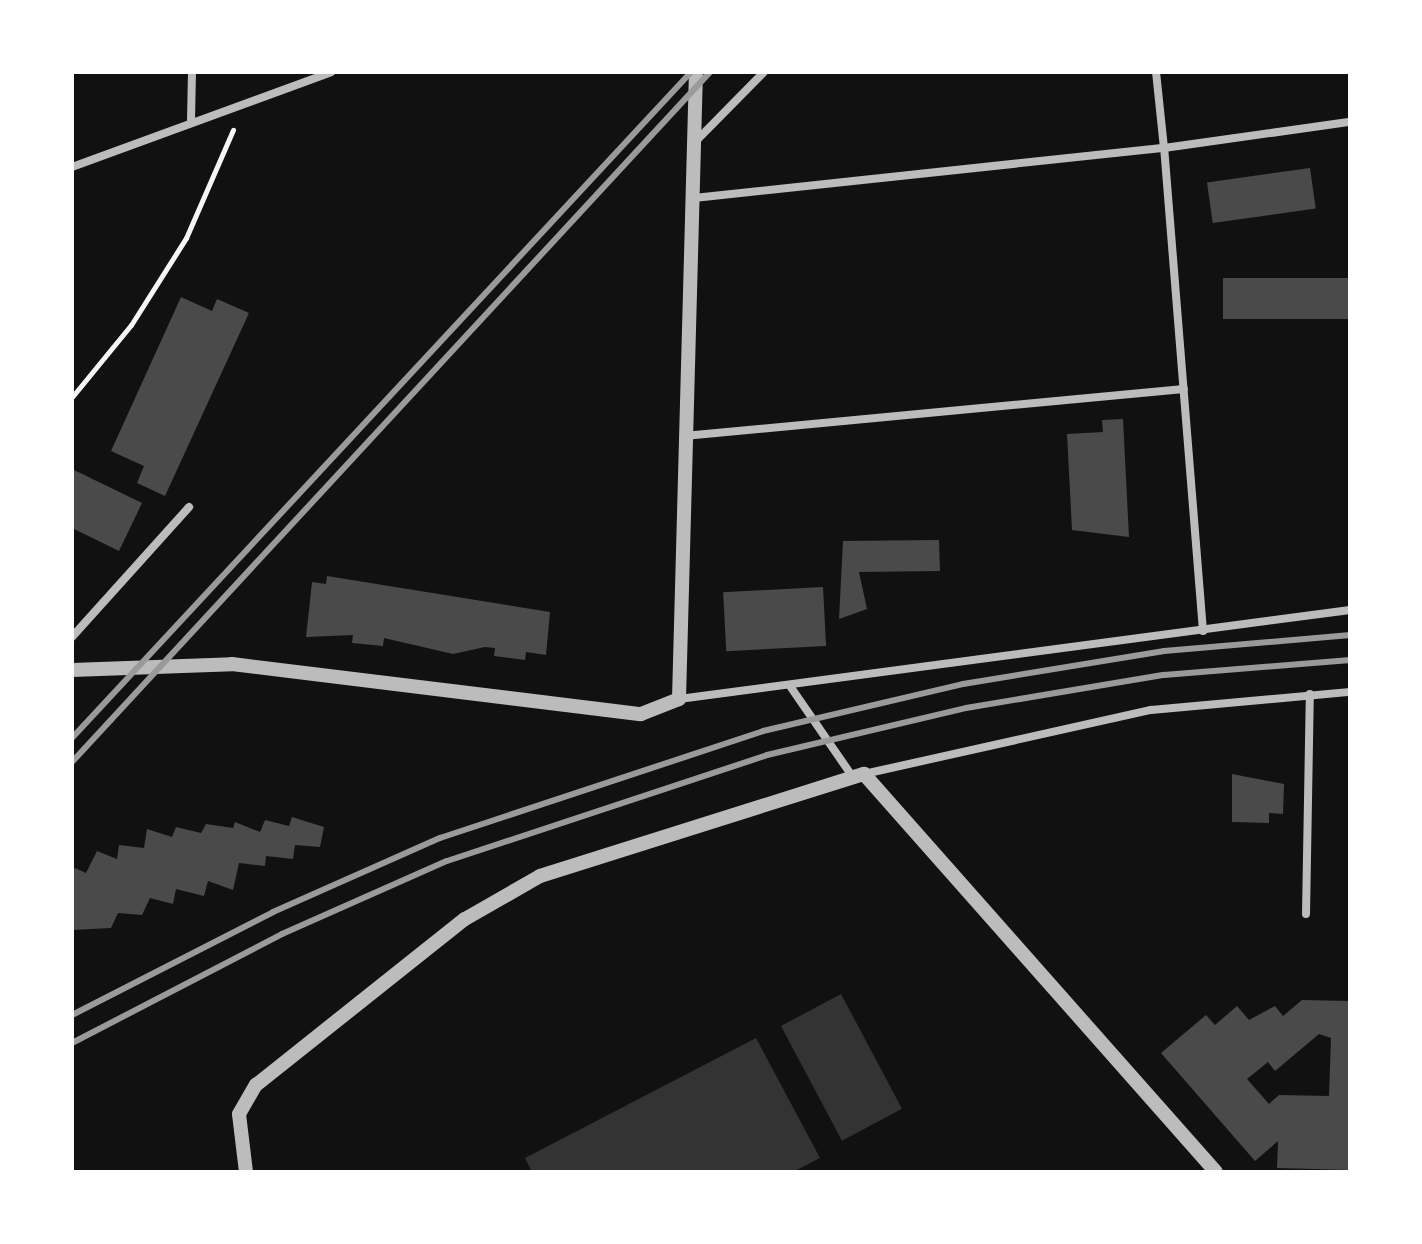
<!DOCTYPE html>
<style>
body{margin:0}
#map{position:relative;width:1422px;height:1244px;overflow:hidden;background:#111;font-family:"Roboto Serif",serif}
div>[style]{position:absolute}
.water>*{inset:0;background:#333;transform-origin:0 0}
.building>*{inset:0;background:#4a4a4a;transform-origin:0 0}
.path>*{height:5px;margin:-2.5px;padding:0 2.5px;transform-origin:2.5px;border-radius:2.5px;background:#f5f5f5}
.minor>*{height:8px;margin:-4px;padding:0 4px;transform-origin:4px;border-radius:4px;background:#bcbcbc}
.tertiary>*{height:14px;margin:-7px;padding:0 7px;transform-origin:7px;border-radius:7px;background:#bcbcbc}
.rail>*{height:6px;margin:-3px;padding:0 3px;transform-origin:3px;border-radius:3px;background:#9a9a9a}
span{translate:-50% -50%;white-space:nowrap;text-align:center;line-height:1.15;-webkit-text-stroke:8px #fff;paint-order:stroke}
.frame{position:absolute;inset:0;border:74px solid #fff;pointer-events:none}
</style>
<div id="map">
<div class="water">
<div style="left:841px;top:994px;width:130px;height:68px;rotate:62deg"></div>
<div style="clip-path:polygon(756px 1038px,820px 1158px,793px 1172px,532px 1172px,525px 1158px)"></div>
</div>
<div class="building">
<div style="left:1310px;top:168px;width:41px;height:104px;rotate:82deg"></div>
<div style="left:1350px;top:278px;width:41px;height:127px;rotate:90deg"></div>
<div style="clip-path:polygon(181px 297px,212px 311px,217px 299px,249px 313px,165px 496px,137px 483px,144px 466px,111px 451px)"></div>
<div style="clip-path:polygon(1123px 419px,1129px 537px,1072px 530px,1067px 434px,1103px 432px,1102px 420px)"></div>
<div style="clip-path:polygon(72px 469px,142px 503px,119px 551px,72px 528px)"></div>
<div style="clip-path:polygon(939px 540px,940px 571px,859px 572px,867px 609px,839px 619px,843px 541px)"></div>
<div style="clip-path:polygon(327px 576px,550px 612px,546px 655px,526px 652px,525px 660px,494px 656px,495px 648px,485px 647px,453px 654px,384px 638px,383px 646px,352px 643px,353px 635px,306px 637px,312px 582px,326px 584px)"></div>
<div style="left:823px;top:587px;width:59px;height:100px;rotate:87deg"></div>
<div style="clip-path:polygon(1232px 774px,1284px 784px,1283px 814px,1269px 813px,1269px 823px,1232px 822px)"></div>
<div style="clip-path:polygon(292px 817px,324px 827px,320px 847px,295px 845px,293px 859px,266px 856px,265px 866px,239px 863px,233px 890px,208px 881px,204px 896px,176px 889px,173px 904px,150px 898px,142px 915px,118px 913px,111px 928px,72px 930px,72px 874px,75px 868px,86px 873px,97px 851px,117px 859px,119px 845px,144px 848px,147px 829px,172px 837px,176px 827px,201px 833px,206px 824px,233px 828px,235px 822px,260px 832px,265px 820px,289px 826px)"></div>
<div style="clip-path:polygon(evenodd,1302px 1000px,1350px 1001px,1350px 1170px,1277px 1168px,1278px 1141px,1255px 1161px,1161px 1053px,1206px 1015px,1215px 1025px,1237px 1006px,1249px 1020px,1275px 1006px,1283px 1016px,1302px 1000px,1319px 1034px,1331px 1038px,1329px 1096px,1279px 1095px,1269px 1104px,1247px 1079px,1268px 1062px,1275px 1071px,1319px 1034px)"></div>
</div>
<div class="path">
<div style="left:72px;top:397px;width:93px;rotate:-50.7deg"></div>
<div style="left:131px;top:325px;width:103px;rotate:-57.7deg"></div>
<div style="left:186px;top:238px;width:118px;rotate:-66.5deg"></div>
</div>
<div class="minor">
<div style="left:191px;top:120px;width:48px;rotate:-88.8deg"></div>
<div style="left:697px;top:140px;width:95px;rotate:-45.4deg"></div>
<div style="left:72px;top:167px;width:276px;rotate:-20.1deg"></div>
<div style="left:694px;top:198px;width:473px;rotate:-6.1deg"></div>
<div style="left:1164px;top:148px;width:76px;rotate:-96deg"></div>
<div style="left:684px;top:436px;width:502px;rotate:-5.37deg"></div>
<div style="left:1203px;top:631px;width:485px;rotate:-94.6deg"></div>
<div style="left:1164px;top:148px;width:188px;rotate:-8deg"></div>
<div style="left:72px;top:637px;width:175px;rotate:-48deg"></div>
<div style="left:790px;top:686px;width:109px;rotate:55.4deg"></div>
<div style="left:679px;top:699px;width:677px;rotate:-7.56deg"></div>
<div style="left:864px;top:774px;width:294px;rotate:-12.6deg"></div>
<div style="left:1151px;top:710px;width:200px;rotate:-5.2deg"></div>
<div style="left:1306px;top:914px;width:220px;rotate:-89deg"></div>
</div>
<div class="tertiary">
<div style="left:72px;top:670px;width:160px;rotate:-2.1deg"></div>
<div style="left:232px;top:664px;width:412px;rotate:7deg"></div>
<div style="left:641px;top:714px;width:41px;rotate:-21.5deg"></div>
<div style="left:679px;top:699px;width:627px;rotate:-88.45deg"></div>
<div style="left:246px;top:1172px;width:58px;rotate:-96.9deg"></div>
<div style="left:239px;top:1114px;width:34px;rotate:-60deg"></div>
<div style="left:256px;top:1085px;width:267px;rotate:-38.5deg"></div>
<div style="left:465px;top:919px;width:86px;rotate:-29.8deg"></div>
<div style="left:540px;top:876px;width:340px;rotate:-17.5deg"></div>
<div style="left:864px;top:774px;width:531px;rotate:48.51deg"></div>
</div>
<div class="rail">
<div style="left:72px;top:738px;width:909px;rotate:-47.09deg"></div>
<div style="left:72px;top:762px;width:940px;rotate:-47.24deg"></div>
<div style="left:72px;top:1015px;width:226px;rotate:-27.1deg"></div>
<div style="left:273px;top:912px;width:183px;rotate:-23.9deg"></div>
<div style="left:440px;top:838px;width:340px;rotate:-18.3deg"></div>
<div style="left:763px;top:731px;width:205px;rotate:-13.2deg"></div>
<div style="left:963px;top:684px;width:204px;rotate:-9.3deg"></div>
<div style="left:1164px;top:651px;width:187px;rotate:-4.9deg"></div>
<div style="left:72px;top:1043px;width:237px;rotate:-27.4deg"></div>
<div style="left:282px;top:934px;width:180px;rotate:-23.9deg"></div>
<div style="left:447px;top:861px;width:337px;rotate:-18.3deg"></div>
<div style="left:767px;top:755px;width:204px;rotate:-13.3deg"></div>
<div style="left:966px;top:708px;width:201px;rotate:-9.5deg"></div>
<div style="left:1164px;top:675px;width:187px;rotate:-4.6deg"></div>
</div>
<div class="frame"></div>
</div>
